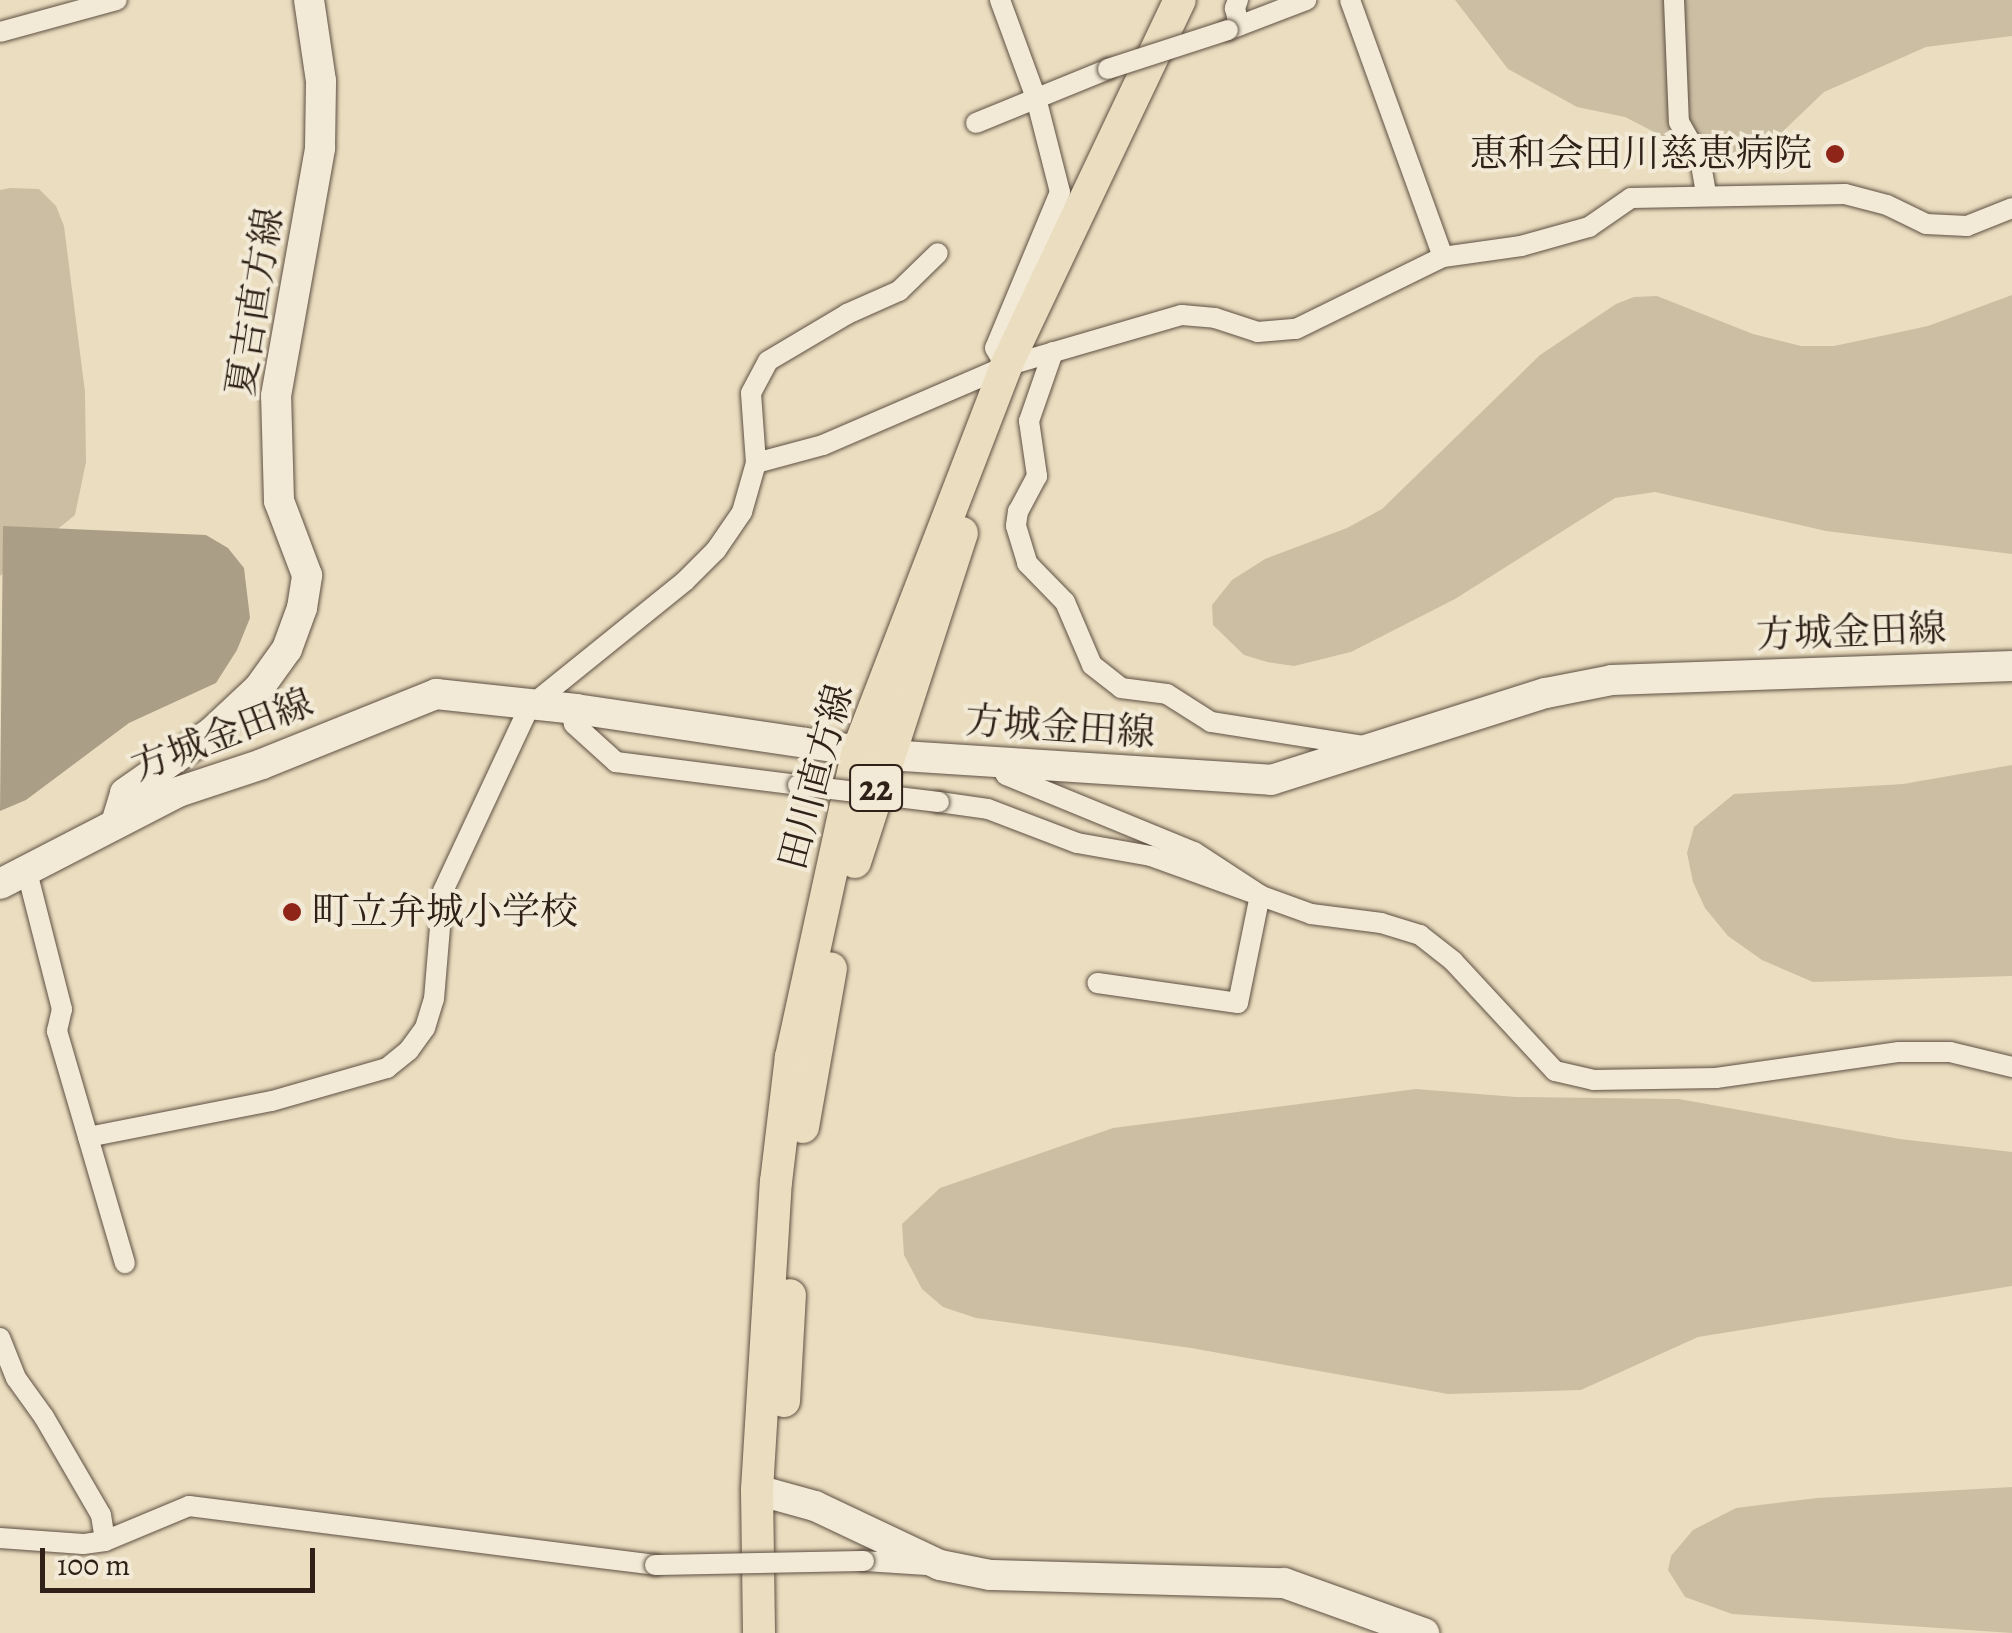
<!DOCTYPE html>
<meta charset="utf-8">
<style>
body{margin:0}
#map{position:relative;width:2012px;height:1633px;overflow:hidden;background:#ebdec0;font-family:Alegreya,"Noto Serif JP",serif}
div>[style]{position:absolute}
.green>*{inset:0;background:#cbbea3}
.water>*{inset:0;background:#ab9e87}
.roads{filter:drop-shadow(0 0 2px #5e5042) drop-shadow(0 0 2px #5e5042)}
.street>*{height:20px;margin:-10px;padding:0 10px;transform-origin:10px;border-radius:10px;background:#f2ead6}
.secondary>*{height:30px;margin:-15px;padding:0 15px;transform-origin:15px;border-radius:15px;background:#f2ead6}
.primary>*{height:32px;margin:-16px;padding:0 16px;transform-origin:16px;border-radius:16px;background:#ebdec0}
.bridges{filter:drop-shadow(0 0 2px #5e5042) drop-shadow(0 0 2px #5e5042)}
.street-bridge>*{height:20px;margin:-10px;padding:0 10px;transform-origin:10px;border-radius:10px;background:#f2ead6}
.dots>*{width:28px;height:28px;translate:-50% -50%;box-sizing:border-box;border:5px solid #f2ead6;border-radius:50%}
span{translate:-50% -50%;white-space:nowrap;text-align:center;line-height:1.15;-webkit-text-stroke:8px #f2ead6;paint-order:stroke}
.shield-label span{padding:2px 8px;background:#f2ead6;border:2px solid;border-radius:8px;-webkit-text-stroke-width:0}
.shield-label{font-size:35px;color:#2f2118;font-weight:700}
.poi-label{font-size:38px;color:#2f2118}
.right{translate:-100% -50%;text-align:right}
.left{translate:0 -50%;text-align:left}
.street-label{font-size:38px;color:#2f2118}
.scale{position:absolute;left:40px;top:1548px;width:275px;height:45px;box-sizing:border-box;border:5px solid #2f2118;border-top:0;padding-left:12px;font-size:30px;line-height:35px;white-space:nowrap;color:#2f2118;-webkit-text-stroke:8px #f2ead6;paint-order:stroke}
</style>
<div id="map">
<div class="green">
<div style="clip-path:polygon(1455px 0,2012px 0,2012px 36px,1926px 47px,1824px 92px,1776px 138px,1743px 161px,1707px 159px,1625px 117px,1577px 107px,1508px 69px)"></div>
<div style="clip-path:polygon(10px 188px,39px 189px,56px 206px,64px 226px,85px 392px,86px 462px,75px 515px,0 576px,0 190px)"></div>
<div style="clip-path:polygon(2012px 295px,2012px 554px,1826px 531px,1655px 492px,1615px 498px,1455px 599px,1351px 652px,1294px 666px,1267px 662px,1244px 655px,1213px 625px,1212px 605px,1232px 580px,1265px 559px,1347px 528px,1382px 509px,1540px 355px,1616px 304px,1634px 297px,1657px 296px,1753px 334px,1801px 346px,1834px 346px,1928px 326px)"></div>
<div style="clip-path:polygon(2012px 765px,2012px 976px,1813px 982px,1762px 960px,1728px 936px,1705px 908px,1693px 882px,1687px 853px,1694px 827px,1734px 794px,1903px 784px)"></div>
<div style="clip-path:polygon(1416px 1089px,1516px 1097px,1679px 1099px,1900px 1139px,2012px 1152px,2012px 1286px,1698px 1337px,1581px 1390px,1448px 1394px,1191px 1348px,976px 1318px,943px 1307px,922px 1289px,904px 1255px,902px 1224px,940px 1188px,1113px 1128px)"></div>
<div style="clip-path:polygon(2012px 1487px,2012px 1633px,1732px 1614px,1685px 1597px,1668px 1570px,1671px 1556px,1693px 1530px,1736px 1508px,1817px 1498px)"></div>
</div>
<div class="water">
<div style="clip-path:polygon(3px 526px,206px 535px,228px 548px,244px 568px,250px 618px,237px 650px,216px 683px,129px 723px,26px 800px,0 811px)"></div>
</div>
<div class="roads">
<div class="street">
<div style="left:1000px;top:0;width:104px;rotate:69.8deg"></div>
<div style="left:1036px;top:98px;width:97px;rotate:75.7deg"></div>
<div style="left:1060px;top:192px;width:169px;rotate:112.6deg"></div>
<div style="left:995px;top:348px;width:21px;rotate:59deg"></div>
<div style="left:1238px;top:0;width:9px;rotate:111deg"></div>
<div style="left:1235px;top:8px;width:18px;rotate:77deg"></div>
<div style="left:1350px;top:0;width:273px;rotate:70.1deg"></div>
<div style="left:1674px;top:0;width:122px;rotate:87.7deg"></div>
<div style="left:1679px;top:122px;width:43px;rotate:60.4deg"></div>
<div style="left:1700px;top:159px;width:36px;rotate:80deg"></div>
<div style="left:1228px;top:30px;width:84px;rotate:-21deg"></div>
<div style="left:0;top:32px;width:121px;rotate:-15.3deg"></div>
<div style="left:976px;top:123px;width:143px;rotate:-22.2deg"></div>
<div style="left:1053px;top:352px;width:73px;rotate:109.2deg"></div>
<div style="left:1029px;top:421px;width:56px;rotate:81.7deg"></div>
<div style="left:1037px;top:476px;width:40px;rotate:118deg"></div>
<div style="left:1018px;top:511px;width:15px;rotate:98deg"></div>
<div style="left:1016px;top:526px;width:39px;rotate:73deg"></div>
<div style="left:1027px;top:563px;width:54px;rotate:45.7deg"></div>
<div style="left:1065px;top:602px;width:69px;rotate:66.8deg"></div>
<div style="left:1092px;top:665px;width:37px;rotate:38deg"></div>
<div style="left:1121px;top:688px;width:46px;rotate:7.4deg"></div>
<div style="left:1167px;top:694px;width:52px;rotate:32.5deg"></div>
<div style="left:1211px;top:722px;width:155px;rotate:8.9deg"></div>
<div style="left:756px;top:463px;width:69px;rotate:-15deg"></div>
<div style="left:823px;top:445px;width:199px;rotate:-23.3deg"></div>
<div style="left:1006px;top:366px;width:183px;rotate:-16.2deg"></div>
<div style="left:1182px;top:315px;width:33px;rotate:5deg"></div>
<div style="left:1215px;top:318px;width:45px;rotate:18deg"></div>
<div style="left:1258px;top:332px;width:38px;rotate:-5deg"></div>
<div style="left:1296px;top:329px;width:164px;rotate:-26.1deg"></div>
<div style="left:1443px;top:257px;width:79px;rotate:-8deg"></div>
<div style="left:1521px;top:246px;width:71px;rotate:-15.6deg"></div>
<div style="left:1589px;top:227px;width:51px;rotate:-34.6deg"></div>
<div style="left:1631px;top:198px;width:214px;rotate:-1.1deg"></div>
<div style="left:1845px;top:194px;width:43px;rotate:14.7deg"></div>
<div style="left:1887px;top:205px;width:43px;rotate:26deg"></div>
<div style="left:1926px;top:224px;width:41px;rotate:2.8deg"></div>
<div style="left:1967px;top:226px;width:48px;rotate:-21.8deg"></div>
<div style="left:571px;top:709px;width:15px;rotate:79deg"></div>
<div style="left:574px;top:724px;width:57px;rotate:42.1deg"></div>
<div style="left:616px;top:762px;width:183px;rotate:7.2deg"></div>
<div style="left:1000px;top:762px;width:14px;rotate:65deg"></div>
<div style="left:1006px;top:775px;width:203px;rotate:22.3deg"></div>
<div style="left:1194px;top:852px;width:79px;rotate:33.1deg"></div>
<div style="left:1260px;top:895px;width:110px;rotate:101.5deg"></div>
<div style="left:1238px;top:1003px;width:142px;rotate:-171.9deg"></div>
<div style="left:939px;top:802px;width:49px;rotate:8.1deg"></div>
<div style="left:988px;top:809px;width:95px;rotate:20.9deg"></div>
<div style="left:1077px;top:843px;width:75px;rotate:10deg"></div>
<div style="left:1151px;top:856px;width:170px;rotate:19.9deg"></div>
<div style="left:1311px;top:914px;width:71px;rotate:7.3deg"></div>
<div style="left:1381px;top:923px;width:41px;rotate:17.1deg"></div>
<div style="left:1420px;top:935px;width:42px;rotate:38.2deg"></div>
<div style="left:1453px;top:961px;width:150px;rotate:47.2deg"></div>
<div style="left:1555px;top:1071px;width:39px;rotate:13deg"></div>
<div style="left:1593px;top:1080px;width:123px;rotate:-0.9deg"></div>
<div style="left:1716px;top:1078px;width:185px;rotate:-8.1deg"></div>
<div style="left:1899px;top:1052px;width:51px"></div>
<div style="left:1950px;top:1052px;width:64px;rotate:13.6deg"></div>
<div style="left:26px;top:868px;width:146px;rotate:75.7deg"></div>
<div style="left:62px;top:1009px;width:23px;rotate:103deg"></div>
<div style="left:57px;top:1031px;width:242px;rotate:73.7deg"></div>
<div style="left:88px;top:1137px;width:187px;rotate:-11.1deg"></div>
<div style="left:272px;top:1101px;width:120px;rotate:-16deg"></div>
<div style="left:387px;top:1068px;width:28px;rotate:-39deg"></div>
<div style="left:409px;top:1050px;width:27px;rotate:-54deg"></div>
<div style="left:425px;top:1028px;width:30px;rotate:-73deg"></div>
<div style="left:434px;top:999px;width:108px;rotate:-85.2deg"></div>
<div style="left:443px;top:891px;width:203px;rotate:-64.9deg"></div>
<div style="left:529px;top:707px;width:201px;rotate:-38.9deg"></div>
<div style="left:685px;top:581px;width:44px;rotate:-45deg"></div>
<div style="left:716px;top:550px;width:46px;rotate:-55.6deg"></div>
<div style="left:742px;top:512px;width:51px;rotate:-74.1deg"></div>
<div style="left:756px;top:463px;width:70px;rotate:-94.1deg"></div>
<div style="left:751px;top:393px;width:36px;rotate:-62deg"></div>
<div style="left:768px;top:361px;width:92px;rotate:-30.7deg"></div>
<div style="left:847px;top:314px;width:57px;rotate:-23.9deg"></div>
<div style="left:899px;top:291px;width:54px;rotate:-44.3deg"></div>
<div style="left:0;top:1338px;width:43px;rotate:68.2deg"></div>
<div style="left:16px;top:1378px;width:48px;rotate:54.3deg"></div>
<div style="left:44px;top:1417px;width:113px;rotate:59.8deg"></div>
<div style="left:101px;top:1515px;width:26px;rotate:81deg"></div>
<div style="left:105px;top:1541px;width:22px;rotate:172deg"></div>
<div style="left:83px;top:1544px;width:83px;rotate:-175.9deg"></div>
<div style="left:105px;top:1541px;width:91px;rotate:-22.6deg"></div>
<div style="left:189px;top:1506px;width:470px;rotate:7.2deg"></div>
<div style="left:864px;top:1561px;width:64px;rotate:3.6deg"></div>
</div>
<div class="secondary">
<div style="left:117px;top:820px;width:28px;rotate:-73deg"></div>
<div style="left:125px;top:793px;width:105px;rotate:-34.9deg"></div>
<div style="left:211px;top:733px;width:66px;rotate:-43.2deg"></div>
<div style="left:259px;top:688px;width:48px;rotate:-54.3deg"></div>
<div style="left:287px;top:649px;width:44px;rotate:-69.9deg"></div>
<div style="left:302px;top:608px;width:33px;rotate:-81deg"></div>
<div style="left:307px;top:575px;width:79px;rotate:-110.7deg"></div>
<div style="left:279px;top:501px;width:105px;rotate:-91.6deg"></div>
<div style="left:276px;top:396px;width:252px;rotate:-79.9deg"></div>
<div style="left:320px;top:148px;width:67px;rotate:-89.1deg"></div>
<div style="left:321px;top:81px;width:82px;rotate:-98.4deg"></div>
<div style="left:0;top:884px;width:200px;rotate:-27.3deg"></div>
<div style="left:178px;top:792px;width:89px;rotate:-18.4deg"></div>
<div style="left:262px;top:764px;width:188px;rotate:-21.9deg"></div>
<div style="left:436px;top:694px;width:141px;rotate:6.1deg"></div>
<div style="left:576px;top:709px;width:314px;rotate:8.4deg"></div>
<div style="left:887px;top:755px;width:385px;rotate:3.7deg"></div>
<div style="left:1271px;top:780px;width:288px;rotate:-17.6deg"></div>
<div style="left:1546px;top:693px;width:67px;rotate:-11.1deg"></div>
<div style="left:1612px;top:680px;width:400px;rotate:-2deg"></div>
<div style="left:757px;top:1490px;width:60px;rotate:15.4deg"></div>
<div style="left:815px;top:1506px;width:138px;rotate:25.3deg"></div>
<div style="left:940px;top:1565px;width:51px;rotate:11.3deg"></div>
<div style="left:990px;top:1575px;width:294px;rotate:1.6deg"></div>
<div style="left:1284px;top:1583px;width:149px;rotate:19.7deg"></div>
</div>
<div class="primary">
<div style="left:855px;top:862px;width:346px;rotate:-72deg"></div>
<div style="left:803px;top:1127px;width:161px;rotate:-80deg"></div>
<div style="left:784px;top:1401px;width:106px;rotate:-86.8deg"></div>
<div style="left:759px;top:1633px;width:143px;rotate:-90.8deg"></div>
<div style="left:757px;top:1490px;width:309px;rotate:-86.5deg"></div>
<div style="left:776px;top:1182px;width:126px;rotate:-83.2deg"></div>
<div style="left:791px;top:1057px;width:314px;rotate:-77.7deg"></div>
<div style="left:858px;top:750px;width:412px;rotate:-68.9deg"></div>
<div style="left:1006px;top:366px;width:405px;rotate:-64.6deg"></div>
</div>
</div>
<div class="bridges">
<div class="street-bridge">
<div style="left:1108px;top:69px;width:126px;rotate:-18deg"></div>
<div style="left:798px;top:785px;width:142px;rotate:6.9deg"></div>
<div style="left:655px;top:1565px;width:209px;rotate:-1.1deg"></div>
</div>
</div>
<div class="dots">
<div style="left:1835px;top:154px;background:#8f2418"></div>
<div style="left:292px;top:912px;background:#8f2418"></div>
</div>
<div class="shield-label">
<span style="left:876px;top:788px">22</span>
</div>
<div class="poi-label">
<span class="right" style="left:1812px;top:154px">恵和会田川慈恵病院</span>
<span class="left" style="left:312px;top:912px">町立弁城小学校</span>
</div>
<div class="street-label">
<span style="left:255px;top:302px;rotate:-81deg">夏吉直方線</span>
<span style="left:1851px;top:632px;rotate:-2deg">方城金田線</span>
<span style="left:1060px;top:727px;rotate:4deg">方城金田線</span>
<span style="left:222px;top:735px;rotate:-21deg">方城金田線</span>
<span style="left:816px;top:777px;rotate:-75deg">田川直方線</span>
</div>
<div class="scale">100 m</div>
</div>
